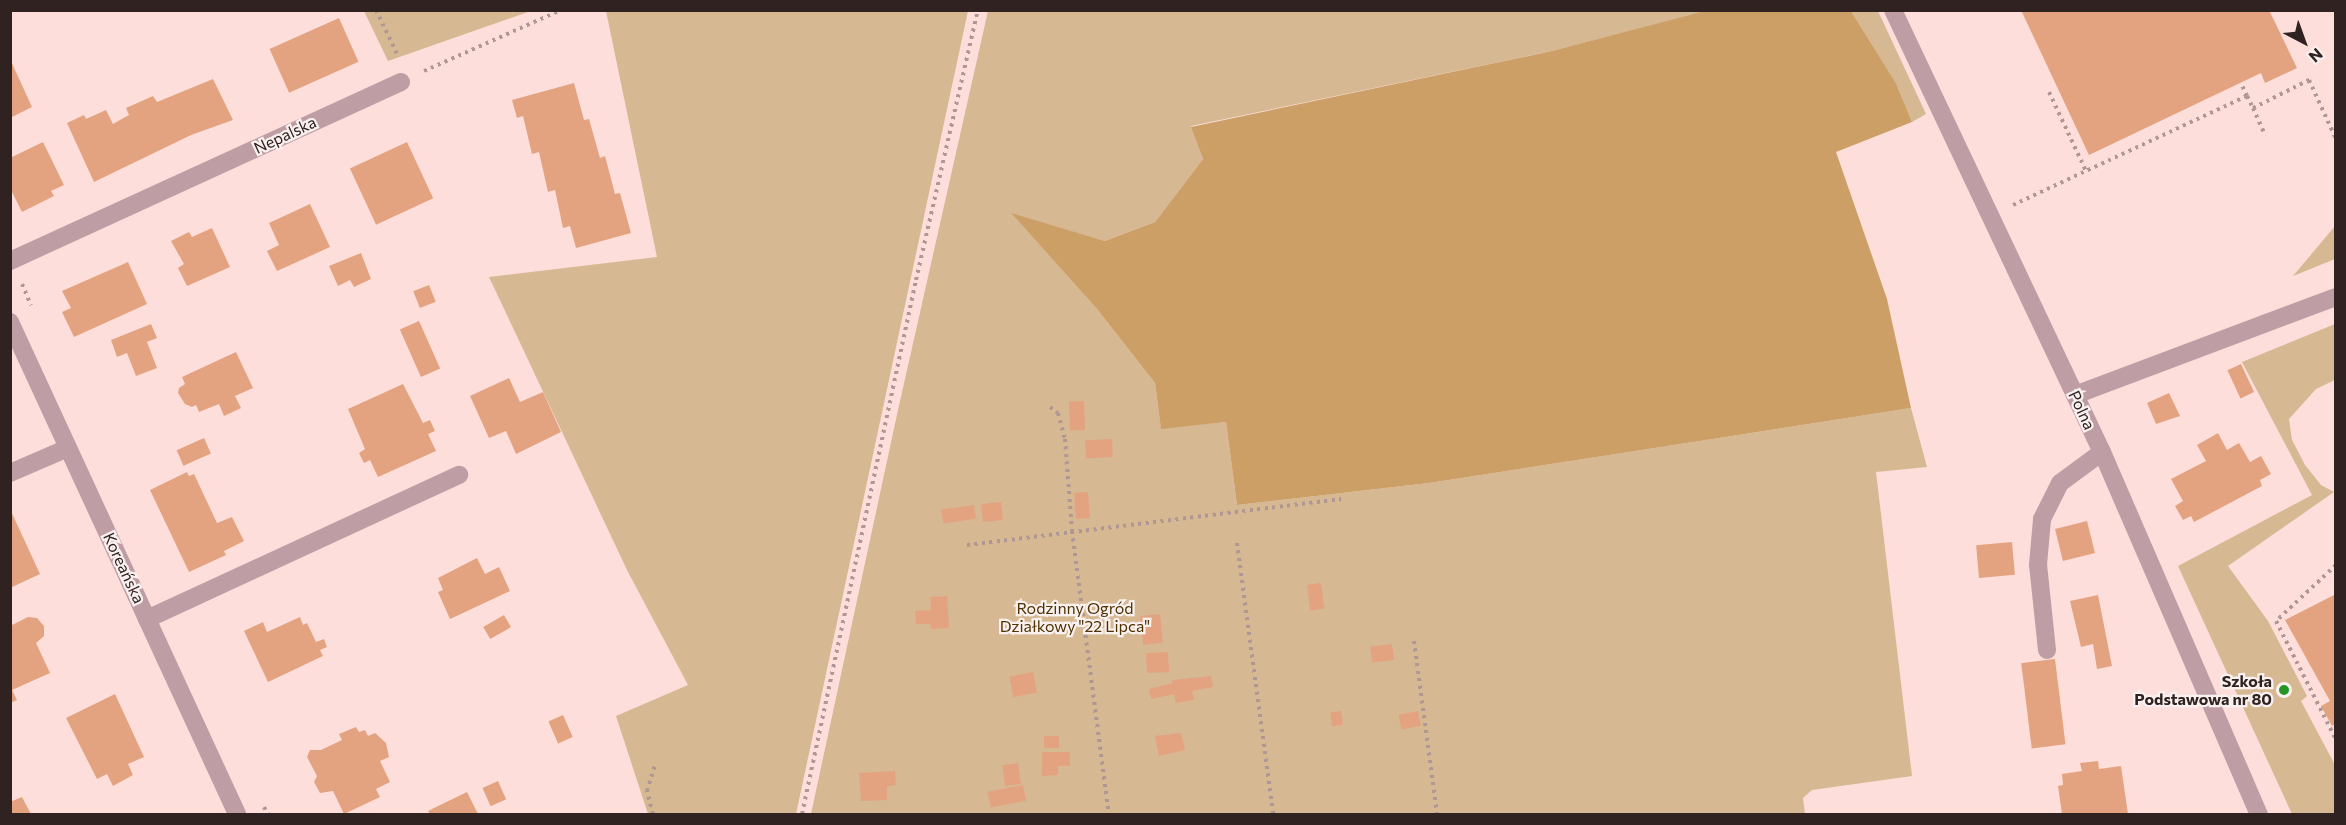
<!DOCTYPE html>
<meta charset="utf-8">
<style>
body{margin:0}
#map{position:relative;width:2346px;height:825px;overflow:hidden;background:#fddeda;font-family:Commissioner,sans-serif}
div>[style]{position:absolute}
.green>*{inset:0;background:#d6b892}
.forest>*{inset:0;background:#cc9f66}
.building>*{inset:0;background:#e4a380;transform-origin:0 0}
.path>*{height:4px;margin-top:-2px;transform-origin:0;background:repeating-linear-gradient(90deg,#af9793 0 3px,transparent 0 7.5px)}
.minor>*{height:18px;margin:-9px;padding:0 9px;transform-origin:9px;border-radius:9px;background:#bf9da5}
.dots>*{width:16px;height:16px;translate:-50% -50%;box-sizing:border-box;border:3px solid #f9f1f0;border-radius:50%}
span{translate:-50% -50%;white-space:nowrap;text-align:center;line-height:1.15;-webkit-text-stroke:4.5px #f9f1f0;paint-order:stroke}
.street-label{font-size:16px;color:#302220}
.park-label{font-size:16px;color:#4f3100}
.poi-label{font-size:16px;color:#302220;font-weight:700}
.right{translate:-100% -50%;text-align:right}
.frame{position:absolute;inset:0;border:12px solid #302220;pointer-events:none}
.north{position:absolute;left:2274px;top:12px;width:60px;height:60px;-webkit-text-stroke:4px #f9f1f0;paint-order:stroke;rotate:139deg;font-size:16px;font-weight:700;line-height:24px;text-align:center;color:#302220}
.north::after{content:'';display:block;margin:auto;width:21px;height:27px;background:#302220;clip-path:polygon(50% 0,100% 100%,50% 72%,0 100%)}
</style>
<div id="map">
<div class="green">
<div style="clip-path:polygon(364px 11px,531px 11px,388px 61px)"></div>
<div style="clip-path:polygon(606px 11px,968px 11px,796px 814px,648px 814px,616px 716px,688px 685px,627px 570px,489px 277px,657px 257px)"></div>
<div style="clip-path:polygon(988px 11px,1709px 11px,1552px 51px,1191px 126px,1203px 159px,1155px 222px,1105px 241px,1012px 214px,1097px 309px,1155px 383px,1161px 428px,1226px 422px,1237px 505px,1429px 483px,1911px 408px,1927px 467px,1876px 472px,1912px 776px,1812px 790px,1803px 798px,1805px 814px,811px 814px,898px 410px)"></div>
<div style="clip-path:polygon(1851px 11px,1878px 11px,1926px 114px,1912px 122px,1896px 83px)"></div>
<div style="clip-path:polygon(2335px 226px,2335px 259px,2293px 276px)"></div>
<div style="clip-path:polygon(2335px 324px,2335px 380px,2316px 389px,2289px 419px,2292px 440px,2305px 465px,2321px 485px,2334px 492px,2228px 566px,2268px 621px,2307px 696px,2301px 701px,2335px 765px,2335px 814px,2292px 814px,2178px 566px,2312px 495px,2242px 362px)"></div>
</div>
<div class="forest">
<div style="clip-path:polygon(1709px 10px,1851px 11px,1896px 83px,1912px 122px,1836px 152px,1887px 299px,1911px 408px,1429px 483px,1237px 505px,1226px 422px,1161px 429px,1155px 383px,1097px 309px,1011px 213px,1105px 241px,1155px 222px,1203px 159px,1191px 127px,1552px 51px)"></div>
</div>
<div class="building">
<div style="clip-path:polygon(2021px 10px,2269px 10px,2297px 68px,2265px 83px,2261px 73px,2089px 155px)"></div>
<div style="left:339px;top:18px;width:48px;height:76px;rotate:66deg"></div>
<div style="clip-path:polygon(10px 59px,32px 107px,10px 118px)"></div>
<div style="clip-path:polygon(213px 79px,233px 120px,191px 135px,94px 182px,67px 123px,84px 115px,86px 119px,106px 110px,113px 124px,129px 115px,126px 108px,153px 96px,157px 102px)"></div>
<div style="clip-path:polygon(574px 83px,584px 120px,589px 119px,600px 158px,605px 156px,615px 194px,620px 193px,631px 233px,576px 248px,570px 226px,563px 228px,555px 190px,548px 192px,539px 152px,532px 154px,523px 116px,517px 118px,512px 100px)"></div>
<div style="clip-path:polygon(43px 142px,64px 185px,51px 191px,54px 196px,22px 212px,10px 188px,10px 158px)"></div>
<div style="left:407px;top:142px;width:62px;height:63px;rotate:65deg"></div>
<div style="clip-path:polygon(310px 204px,330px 247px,277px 271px,267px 251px,279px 245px,269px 223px)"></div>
<div style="clip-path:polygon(212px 228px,230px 267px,187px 286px,178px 268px,184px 264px,171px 241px,189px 232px,192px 237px)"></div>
<div style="clip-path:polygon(361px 253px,371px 279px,354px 287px,350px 280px,338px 286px,329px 266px)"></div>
<div style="clip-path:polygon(128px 262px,147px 304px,74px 337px,62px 312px,71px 308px,62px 291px)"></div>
<div style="left:429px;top:285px;width:18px;height:17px;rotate:68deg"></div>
<div style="left:419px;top:321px;width:52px;height:21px;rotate:66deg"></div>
<div style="clip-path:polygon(151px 324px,157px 338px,147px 342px,157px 368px,136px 376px,127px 353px,117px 357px,111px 340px)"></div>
<div style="clip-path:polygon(236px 352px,253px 388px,235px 396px,241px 408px,224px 416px,219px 404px,199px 412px,196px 405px,192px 407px,185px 404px,178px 393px,179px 388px,185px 384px,182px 377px)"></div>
<div style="left:2241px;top:364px;width:31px;height:15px;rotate:65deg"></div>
<div style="clip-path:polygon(509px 378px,520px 402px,543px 392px,561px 432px,516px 454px,506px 431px,489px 438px,470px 396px)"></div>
<div style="clip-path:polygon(403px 384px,423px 423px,430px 420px,435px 431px,428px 434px,436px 451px,378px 477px,370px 460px,364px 463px,359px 453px,365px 449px,348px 409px)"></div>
<div style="clip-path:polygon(2169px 393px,2180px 416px,2156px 424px,2147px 403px)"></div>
<div style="left:1084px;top:401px;width:29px;height:15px;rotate:88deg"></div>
<div style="clip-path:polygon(2218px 433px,2227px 450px,2239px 443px,2250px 462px,2261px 456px,2271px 474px,2260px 480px,2262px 486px,2194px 522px,2191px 516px,2183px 520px,2175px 506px,2183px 501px,2171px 479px,2206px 461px,2197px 445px)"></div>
<div style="left:204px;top:438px;width:17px;height:30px;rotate:66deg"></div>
<div style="left:1112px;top:439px;width:18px;height:27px;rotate:87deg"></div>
<div style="clip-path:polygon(187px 472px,189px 476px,194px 474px,217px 523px,232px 517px,244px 541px,224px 551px,226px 555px,189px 572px,150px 490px)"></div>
<div style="left:1088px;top:492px;width:26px;height:14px;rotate:86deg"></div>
<div style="left:1001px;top:502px;width:18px;height:20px;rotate:84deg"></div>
<div style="left:974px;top:505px;width:14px;height:33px;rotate:82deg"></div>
<div style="clip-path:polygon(10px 509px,40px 574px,10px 588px)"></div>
<div style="left:2087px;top:521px;width:33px;height:33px;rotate:76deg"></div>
<div style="left:2012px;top:542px;width:33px;height:36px;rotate:85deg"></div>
<div style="clip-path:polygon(477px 558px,485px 574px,499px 567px,510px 591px,450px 619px,438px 592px,443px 590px,438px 578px)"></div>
<div style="left:1321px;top:583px;width:26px;height:14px;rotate:83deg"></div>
<div style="clip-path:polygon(2336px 594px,2336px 723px,2332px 726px,2321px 706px,2330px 701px,2285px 620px)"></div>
<div style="clip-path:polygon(2098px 595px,2112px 666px,2097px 669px,2093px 644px,2081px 647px,2070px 601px)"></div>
<div style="clip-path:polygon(947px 596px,949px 628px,931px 629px,930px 624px,916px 624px,915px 611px,931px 610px,930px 597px)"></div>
<div style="left:1160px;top:614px;width:29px;height:20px;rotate:84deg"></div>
<div style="left:504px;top:615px;width:14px;height:24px;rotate:60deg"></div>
<div style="clip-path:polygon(28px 617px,37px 618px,44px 626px,44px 636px,36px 643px,50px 673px,12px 690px,17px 700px,10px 703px,10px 626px)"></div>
<div style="clip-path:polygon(300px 617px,303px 625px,307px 623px,316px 642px,324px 639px,327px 647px,320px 650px,323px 656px,268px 682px,244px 631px,263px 622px,267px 632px)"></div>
<div style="left:1392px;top:644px;width:16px;height:22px;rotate:83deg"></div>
<div style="left:1168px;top:652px;width:20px;height:22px;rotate:87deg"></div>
<div style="left:2055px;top:659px;width:86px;height:34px;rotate:83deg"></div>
<div style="left:1033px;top:672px;width:21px;height:24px;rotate:79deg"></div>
<div style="clip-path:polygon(1211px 676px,1213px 687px,1192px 691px,1194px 700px,1176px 703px,1174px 694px,1151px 699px,1149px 689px,1173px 683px,1172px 680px)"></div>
<div style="clip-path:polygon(115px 694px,144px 757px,128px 764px,133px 775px,113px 786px,107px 774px,97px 779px,66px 718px)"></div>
<div style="left:1341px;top:711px;width:14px;height:11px;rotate:82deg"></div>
<div style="left:1418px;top:711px;width:15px;height:20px;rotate:79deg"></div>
<div style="left:563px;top:715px;width:24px;height:16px;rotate:66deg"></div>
<div style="clip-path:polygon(356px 727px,359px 732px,365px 730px,368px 736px,375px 733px,386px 743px,389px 757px,380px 761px,390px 782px,376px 789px,380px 797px,344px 814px,333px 791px,320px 793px,314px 782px,317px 776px,307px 757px,310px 750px,321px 750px,342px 740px,339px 734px)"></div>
<div style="clip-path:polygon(1181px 733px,1185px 750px,1159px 756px,1155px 736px)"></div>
<div style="left:1059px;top:736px;width:12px;height:15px;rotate:90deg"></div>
<div style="clip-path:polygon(1042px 752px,1070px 752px,1070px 766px,1058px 766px,1058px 775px,1042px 776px)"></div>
<div style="clip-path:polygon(2098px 761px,2099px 769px,2121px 766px,2128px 814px,2062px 814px,2058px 786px,2063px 785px,2062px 774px,2082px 771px,2080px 763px)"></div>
<div style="left:1018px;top:763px;width:21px;height:16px;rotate:82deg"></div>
<div style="clip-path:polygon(895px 771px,896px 785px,887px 786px,887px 800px,861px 801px,859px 773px)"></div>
<div style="left:498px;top:781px;width:20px;height:17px;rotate:66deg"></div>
<div style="left:1023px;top:785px;width:16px;height:36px;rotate:79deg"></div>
<div style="clip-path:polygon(467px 792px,478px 814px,430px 814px,428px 811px)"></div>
<div style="clip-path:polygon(22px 797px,31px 814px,10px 814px,10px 802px)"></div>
</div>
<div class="path">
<div style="left:376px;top:10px;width:51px;rotate:64.4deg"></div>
<div style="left:424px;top:71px;width:150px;rotate:-24deg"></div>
<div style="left:2049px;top:92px;width:87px;rotate:64.9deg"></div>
<div style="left:2247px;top:96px;width:13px;rotate:63deg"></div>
<div style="left:2253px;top:108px;width:63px;rotate:-26.6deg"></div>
<div style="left:2309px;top:80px;width:65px;rotate:65.4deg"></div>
<div style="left:2253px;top:108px;width:30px;rotate:66deg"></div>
<div style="left:2013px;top:205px;width:258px;rotate:-25deg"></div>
<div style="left:2247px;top:96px;width:14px;rotate:-115deg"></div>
<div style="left:22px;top:284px;width:23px;rotate:67deg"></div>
<div style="left:1050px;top:407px;width:10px;rotate:37deg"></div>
<div style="left:1058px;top:413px;width:27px;rotate:75deg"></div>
<div style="left:1065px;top:439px;width:92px;rotate:85.6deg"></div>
<div style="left:1072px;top:531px;width:285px;rotate:82.6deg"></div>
<div style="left:1237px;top:543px;width:273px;rotate:82.4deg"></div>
<div style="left:967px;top:545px;width:377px;rotate:-7deg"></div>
<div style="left:2336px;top:565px;width:82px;rotate:137deg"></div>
<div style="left:2276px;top:621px;width:133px;rotate:63.2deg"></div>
<div style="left:1414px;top:641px;width:175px;rotate:82.4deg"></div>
<div style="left:264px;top:807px;width:8px;rotate:60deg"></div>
<div style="left:653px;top:814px;width:24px;rotate:-105deg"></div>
<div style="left:647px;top:791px;width:27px;rotate:-73deg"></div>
<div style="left:802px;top:814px;width:546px;rotate:-77.95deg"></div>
<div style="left:916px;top:280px;width:277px;rotate:-77.1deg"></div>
</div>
<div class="minor">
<div style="left:1893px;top:10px;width:489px;rotate:64.7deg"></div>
<div style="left:2102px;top:452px;width:395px;rotate:66.6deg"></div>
<div style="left:10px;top:261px;width:430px;rotate:-24.6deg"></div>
<div style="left:10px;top:322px;width:542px;rotate:65.23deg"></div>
<div style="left:2075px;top:395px;width:279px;rotate:-20.6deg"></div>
<div style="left:10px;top:473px;width:63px;rotate:-23.3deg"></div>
<div style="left:147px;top:619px;width:344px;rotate:-24.8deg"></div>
<div style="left:2047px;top:650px;width:85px;rotate:-96deg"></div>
<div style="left:2038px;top:565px;width:46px;rotate:-85deg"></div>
<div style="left:2042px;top:519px;width:40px;rotate:-63.4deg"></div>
<div style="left:2060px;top:483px;width:52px;rotate:-36.4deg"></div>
</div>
<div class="dots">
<div style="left:2284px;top:690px;background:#239625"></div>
</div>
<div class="street-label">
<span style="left:285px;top:135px;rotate:-25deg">Nepalska</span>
<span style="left:2082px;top:410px;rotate:65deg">Polna</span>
<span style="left:124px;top:568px;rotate:65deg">Koreańska</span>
</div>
<div class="park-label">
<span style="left:1075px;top:617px">Rodzinny Ogród<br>Działkowy "22 Lipca"</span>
</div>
<div class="poi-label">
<span class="right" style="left:2272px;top:690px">Szkoła<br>Podstawowa nr 80</span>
</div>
<div class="frame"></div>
<div class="north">N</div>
</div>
